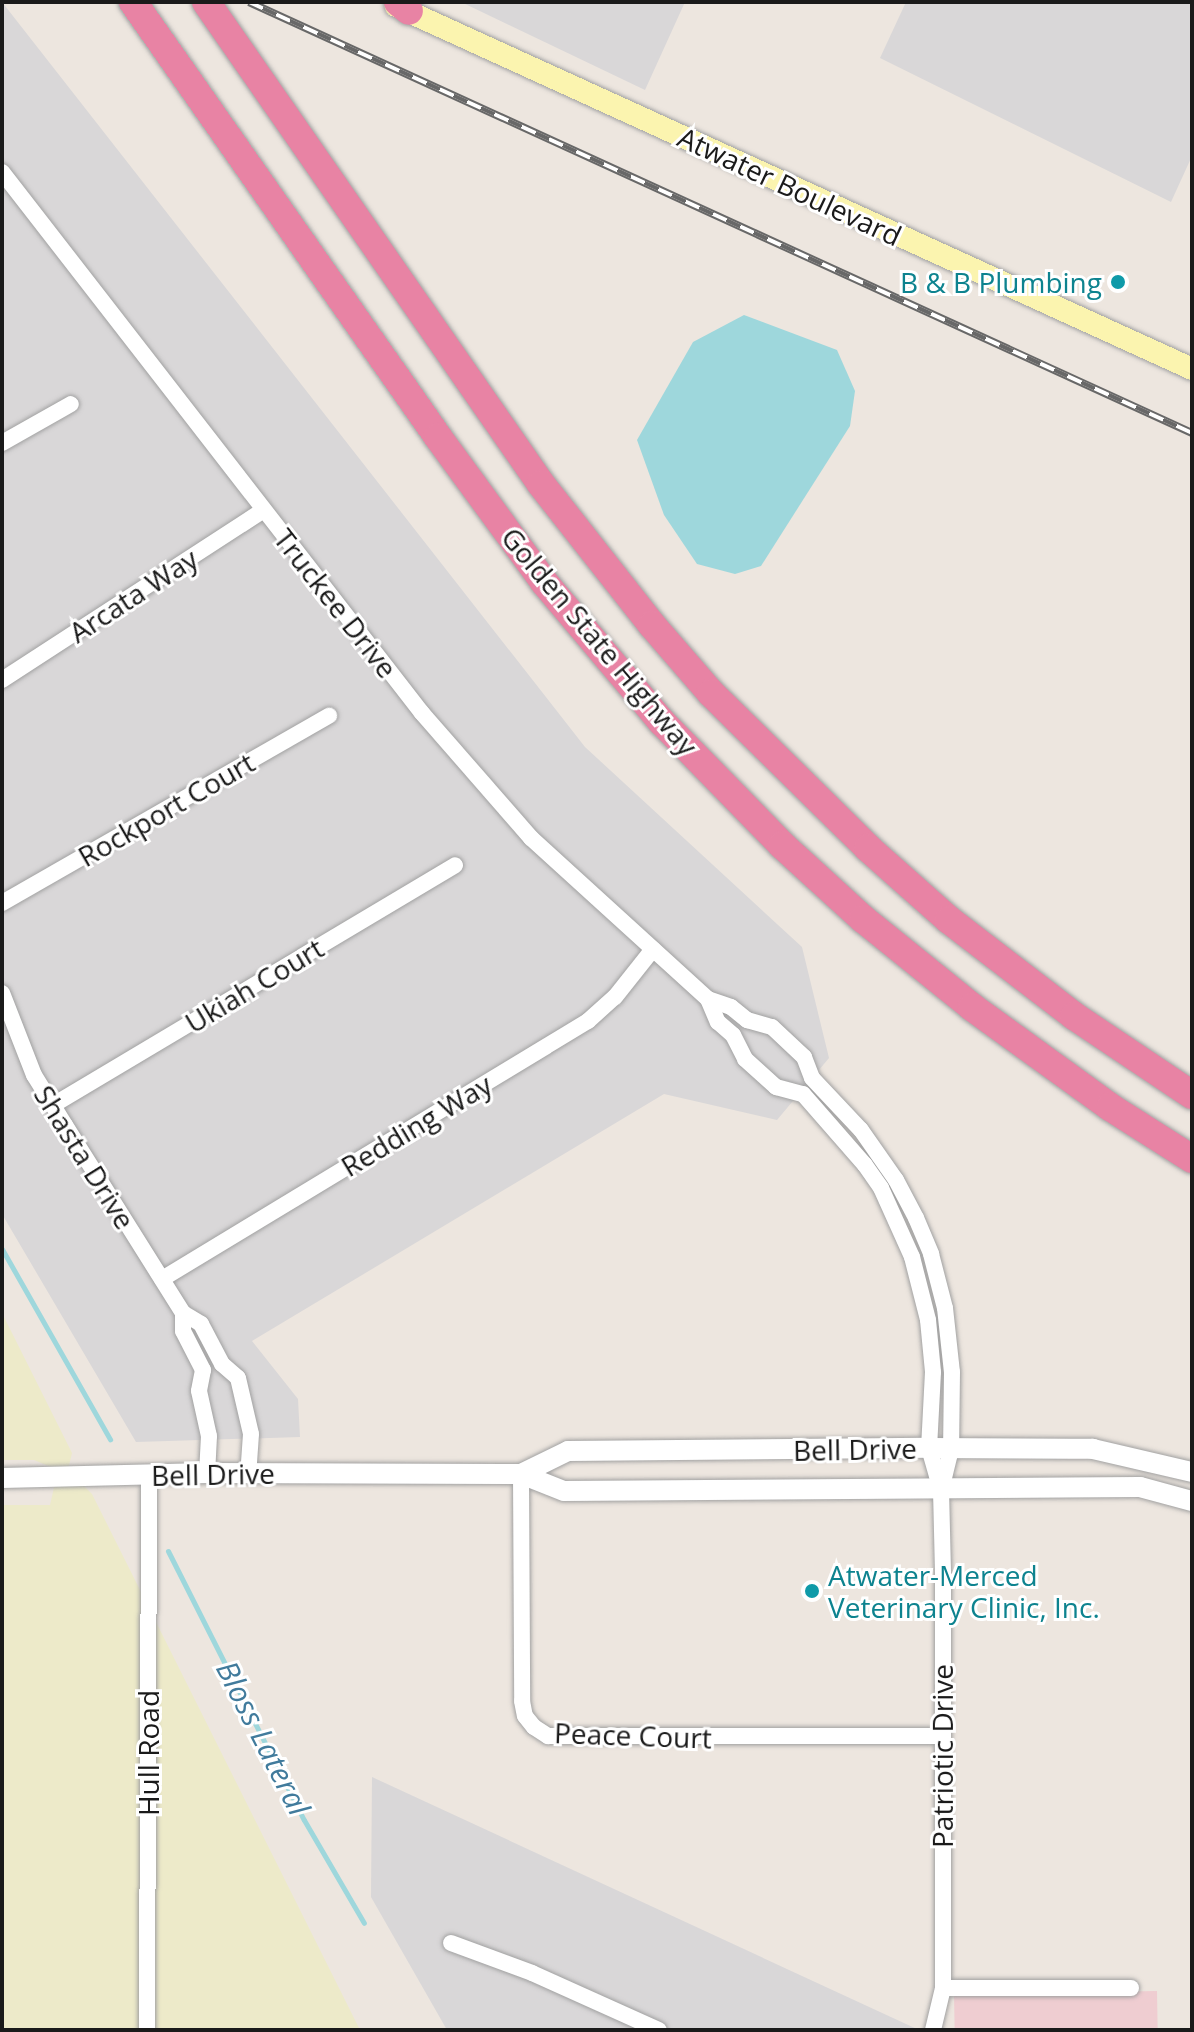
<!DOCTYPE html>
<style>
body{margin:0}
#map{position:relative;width:1194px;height:2032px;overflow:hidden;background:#ede6df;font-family:"Open Sans",sans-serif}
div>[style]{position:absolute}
.residential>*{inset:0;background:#d9d7d8}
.commercial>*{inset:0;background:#efcdd1;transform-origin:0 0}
.farmland>*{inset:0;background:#edeac9}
.water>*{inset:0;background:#9ed7dc}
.stream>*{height:5px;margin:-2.5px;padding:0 2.5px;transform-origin:2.5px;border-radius:2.5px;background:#9ed7dc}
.roads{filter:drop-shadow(0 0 2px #a1a1a1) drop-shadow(0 0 2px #a1a1a1)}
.minor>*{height:16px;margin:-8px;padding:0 8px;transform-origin:8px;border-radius:8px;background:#fff}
.tertiary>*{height:20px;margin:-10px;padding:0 10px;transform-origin:10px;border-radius:10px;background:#fff}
.secondary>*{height:22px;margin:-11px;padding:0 11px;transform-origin:11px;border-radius:11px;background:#fbf4af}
.motorway>*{height:28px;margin:-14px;padding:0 14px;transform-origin:14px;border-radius:14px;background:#e883a4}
.rail>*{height:8px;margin-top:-4px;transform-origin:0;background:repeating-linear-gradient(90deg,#fff 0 15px,#686868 0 30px);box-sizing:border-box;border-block:2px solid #686868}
.dots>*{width:22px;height:22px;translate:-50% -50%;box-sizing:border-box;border:4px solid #fff;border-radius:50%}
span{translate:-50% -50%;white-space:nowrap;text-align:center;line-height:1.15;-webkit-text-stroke:6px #fff;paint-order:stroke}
.street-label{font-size:28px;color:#1a1a1a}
.culture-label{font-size:28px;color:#0d838f}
.right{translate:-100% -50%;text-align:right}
.left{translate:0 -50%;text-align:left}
.water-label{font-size:30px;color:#417b9c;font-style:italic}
.frame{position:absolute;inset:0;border:4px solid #1a1a1a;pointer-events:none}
</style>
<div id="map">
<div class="residential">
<div style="clip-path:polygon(2px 2px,585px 747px,802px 947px,829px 1058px,777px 1120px,664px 1094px,252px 1341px,298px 1399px,300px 1437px,136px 1442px,2px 1214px)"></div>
<div style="clip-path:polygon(461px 2px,685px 2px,645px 90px)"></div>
<div style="clip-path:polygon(906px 2px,1192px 2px,1192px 156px,1171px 202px,880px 58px)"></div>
<div style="clip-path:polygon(372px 1777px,919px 2030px,447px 2030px,371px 1897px)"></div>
</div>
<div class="commercial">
<div style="left:1157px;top:1991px;width:39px;height:203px;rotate:89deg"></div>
</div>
<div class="farmland">
<div style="clip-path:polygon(2px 1313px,72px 1453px,68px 1470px,92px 1494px,360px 2030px,2px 2030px,2px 1505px,50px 1505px,58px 1470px,34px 1460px,2px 1460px)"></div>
</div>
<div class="water">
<div style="clip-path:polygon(744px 315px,837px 350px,855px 391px,850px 426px,761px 566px,735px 574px,697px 564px,664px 515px,637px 440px,693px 342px)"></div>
</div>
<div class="stream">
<div style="left:2px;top:1249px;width:219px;rotate:60.4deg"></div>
<div style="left:168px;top:1551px;width:301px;rotate:63.2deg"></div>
<div style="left:304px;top:1820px;width:119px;rotate:59.8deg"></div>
</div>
<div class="roads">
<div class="minor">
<div style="left:2px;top:172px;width:685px;rotate:52.18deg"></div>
<div style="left:422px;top:713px;width:166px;rotate:48.9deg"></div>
<div style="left:531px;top:838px;width:239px;rotate:42.3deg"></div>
<div style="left:708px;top:999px;width:24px;rotate:19deg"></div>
<div style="left:731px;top:1007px;width:21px;rotate:39deg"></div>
<div style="left:747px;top:1020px;width:26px;rotate:16deg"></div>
<div style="left:772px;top:1027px;width:44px;rotate:43.2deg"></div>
<div style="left:804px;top:1057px;width:22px;rotate:69deg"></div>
<div style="left:812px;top:1078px;width:71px;rotate:46.7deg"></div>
<div style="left:861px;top:1130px;width:61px;rotate:55deg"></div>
<div style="left:896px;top:1180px;width:43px;rotate:62.2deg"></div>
<div style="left:916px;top:1218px;width:39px;rotate:67deg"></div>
<div style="left:931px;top:1254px;width:56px;rotate:75.5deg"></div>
<div style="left:945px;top:1308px;width:64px;rotate:83.8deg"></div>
<div style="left:952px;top:1372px;width:77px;rotate:90.7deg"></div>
<div style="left:951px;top:1449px;width:42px;rotate:103.7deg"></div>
<div style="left:2px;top:443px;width:79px;rotate:-29.5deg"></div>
<div style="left:2px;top:680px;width:312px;rotate:-33deg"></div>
<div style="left:2px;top:903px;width:377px;rotate:-29.8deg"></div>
<div style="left:2px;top:993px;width:88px;rotate:68.7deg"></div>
<div style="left:34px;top:1075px;width:59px;rotate:58.2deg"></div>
<div style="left:65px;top:1125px;width:222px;rotate:57.9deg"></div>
<div style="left:183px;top:1313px;width:21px;rotate:31deg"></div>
<div style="left:201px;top:1324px;width:45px;rotate:62.3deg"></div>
<div style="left:222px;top:1364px;width:21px;rotate:41deg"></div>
<div style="left:238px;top:1378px;width:57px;rotate:76.9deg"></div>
<div style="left:251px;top:1434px;width:39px;rotate:94deg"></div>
<div style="left:708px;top:999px;width:25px;rotate:67deg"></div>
<div style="left:718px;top:1022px;width:20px;rotate:41deg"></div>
<div style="left:733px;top:1035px;width:27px;rotate:63deg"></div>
<div style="left:745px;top:1059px;width:42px;rotate:42.1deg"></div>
<div style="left:776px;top:1087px;width:28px;rotate:15deg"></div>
<div style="left:803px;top:1094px;width:94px;rotate:48.9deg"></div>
<div style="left:865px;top:1165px;width:28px;rotate:55deg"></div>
<div style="left:881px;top:1188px;width:76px;rotate:65.8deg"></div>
<div style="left:912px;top:1257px;width:65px;rotate:75.7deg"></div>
<div style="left:928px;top:1320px;width:52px;rotate:84.5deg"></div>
<div style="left:933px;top:1372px;width:76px;rotate:93deg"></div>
<div style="left:929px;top:1448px;width:44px;rotate:74.1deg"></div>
<div style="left:941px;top:1490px;width:83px;rotate:88.6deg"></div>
<div style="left:943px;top:1573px;width:415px;rotate:90deg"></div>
<div style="left:943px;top:1988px;width:43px;rotate:103.4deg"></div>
<div style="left:53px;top:1105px;width:468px;rotate:-30.8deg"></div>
<div style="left:162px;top:1279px;width:498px;rotate:-31.2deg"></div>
<div style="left:588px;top:1021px;width:36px;rotate:-42deg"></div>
<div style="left:615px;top:997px;width:61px;rotate:-51.6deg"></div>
<div style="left:183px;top:1313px;width:18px;rotate:90deg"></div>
<div style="left:183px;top:1331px;width:44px;rotate:62.9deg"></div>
<div style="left:203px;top:1370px;width:21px;rotate:101deg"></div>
<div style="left:199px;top:1391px;width:46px;rotate:77.5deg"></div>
<div style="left:209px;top:1436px;width:37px;rotate:93deg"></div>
<div style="left:521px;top:1474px;width:227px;rotate:89.7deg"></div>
<div style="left:522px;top:1701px;width:15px;rotate:79deg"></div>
<div style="left:525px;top:1716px;width:14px;rotate:51deg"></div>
<div style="left:534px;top:1727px;width:17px;rotate:33deg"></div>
<div style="left:548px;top:1736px;width:394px"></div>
<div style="left:451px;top:1943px;width:86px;rotate:20.3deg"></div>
<div style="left:532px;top:1973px;width:139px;rotate:24.2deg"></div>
<div style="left:943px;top:1988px;width:188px"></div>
<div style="left:147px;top:2030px;width:555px;rotate:-89.79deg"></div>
</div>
<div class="tertiary">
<div style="left:521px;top:1474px;width:52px;rotate:-26.1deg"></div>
<div style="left:568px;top:1451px;width:361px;rotate:-0.5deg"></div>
<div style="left:929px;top:1448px;width:164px;rotate:0.3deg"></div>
<div style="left:1093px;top:1449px;width:102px;rotate:13.1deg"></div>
<div style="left:2px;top:1478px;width:205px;rotate:-1.4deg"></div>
<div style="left:207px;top:1473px;width:314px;rotate:0.2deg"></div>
<div style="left:521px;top:1474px;width:46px;rotate:21.6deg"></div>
<div style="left:564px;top:1491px;width:576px;rotate:-0.4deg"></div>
<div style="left:1140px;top:1487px;width:54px;rotate:15.1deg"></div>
</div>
<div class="secondary">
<div style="left:396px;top:6px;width:875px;rotate:24.51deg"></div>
</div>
<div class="motorway">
<div style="left:133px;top:2px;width:531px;rotate:54.96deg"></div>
<div style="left:438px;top:437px;width:180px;rotate:53.8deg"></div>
<div style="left:544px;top:582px;width:183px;rotate:49.9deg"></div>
<div style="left:662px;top:722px;width:172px;rotate:45.7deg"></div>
<div style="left:782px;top:845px;width:110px;rotate:42.4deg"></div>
<div style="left:863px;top:919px;width:140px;rotate:38.9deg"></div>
<div style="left:972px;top:1007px;width:170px;rotate:35.9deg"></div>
<div style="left:1110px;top:1107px;width:97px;rotate:32.4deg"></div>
<div style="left:206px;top:2px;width:587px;rotate:55.2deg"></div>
<div style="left:541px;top:484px;width:179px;rotate:51.8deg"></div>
<div style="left:652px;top:625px;width:90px;rotate:49.1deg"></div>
<div style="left:711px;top:693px;width:221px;rotate:44.6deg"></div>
<div style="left:868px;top:848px;width:108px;rotate:41.6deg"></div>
<div style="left:949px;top:920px;width:158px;rotate:37.5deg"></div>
<div style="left:1074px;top:1016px;width:142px;rotate:33.8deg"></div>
<div style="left:398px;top:2px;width:14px;rotate:39deg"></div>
</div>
</div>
<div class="rail">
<div style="left:249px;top:2px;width:1037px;rotate:24.56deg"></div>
</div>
<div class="dots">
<div style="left:1118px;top:282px;background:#0f9aa8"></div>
<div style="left:812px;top:1591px;background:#0f9aa8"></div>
</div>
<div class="street-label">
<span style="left:790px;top:186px;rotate:25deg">Atwater Boulevard</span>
<span style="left:133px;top:595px;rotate:-33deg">Arcata Way</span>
<span style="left:336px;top:603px;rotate:52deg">Truckee Drive</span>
<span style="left:600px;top:641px;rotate:50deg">Golden State Highway</span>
<span style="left:166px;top:809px;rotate:-30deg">Rockport Court</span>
<span style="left:254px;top:985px;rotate:-31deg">Ukiah Court</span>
<span style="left:416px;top:1125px;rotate:-31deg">Redding Way</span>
<span style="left:85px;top:1157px;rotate:58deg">Shasta Drive</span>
<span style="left:855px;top:1449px;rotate:-1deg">Bell Drive</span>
<span style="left:213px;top:1474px;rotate:-1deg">Bell Drive</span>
<span style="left:633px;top:1735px;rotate:2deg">Peace Court</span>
<span style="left:148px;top:1753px;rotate:-90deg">Hull Road</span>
<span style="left:942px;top:1756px;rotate:-90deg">Patriotic Drive</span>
</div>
<div class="culture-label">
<span class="right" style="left:1102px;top:282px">B &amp; B Plumbing</span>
<span class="left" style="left:828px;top:1591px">Atwater-Merced<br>Veterinary Clinic, Inc.</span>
</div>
<div class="water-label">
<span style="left:263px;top:1738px;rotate:63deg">Bloss Lateral</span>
</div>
<div class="frame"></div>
</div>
